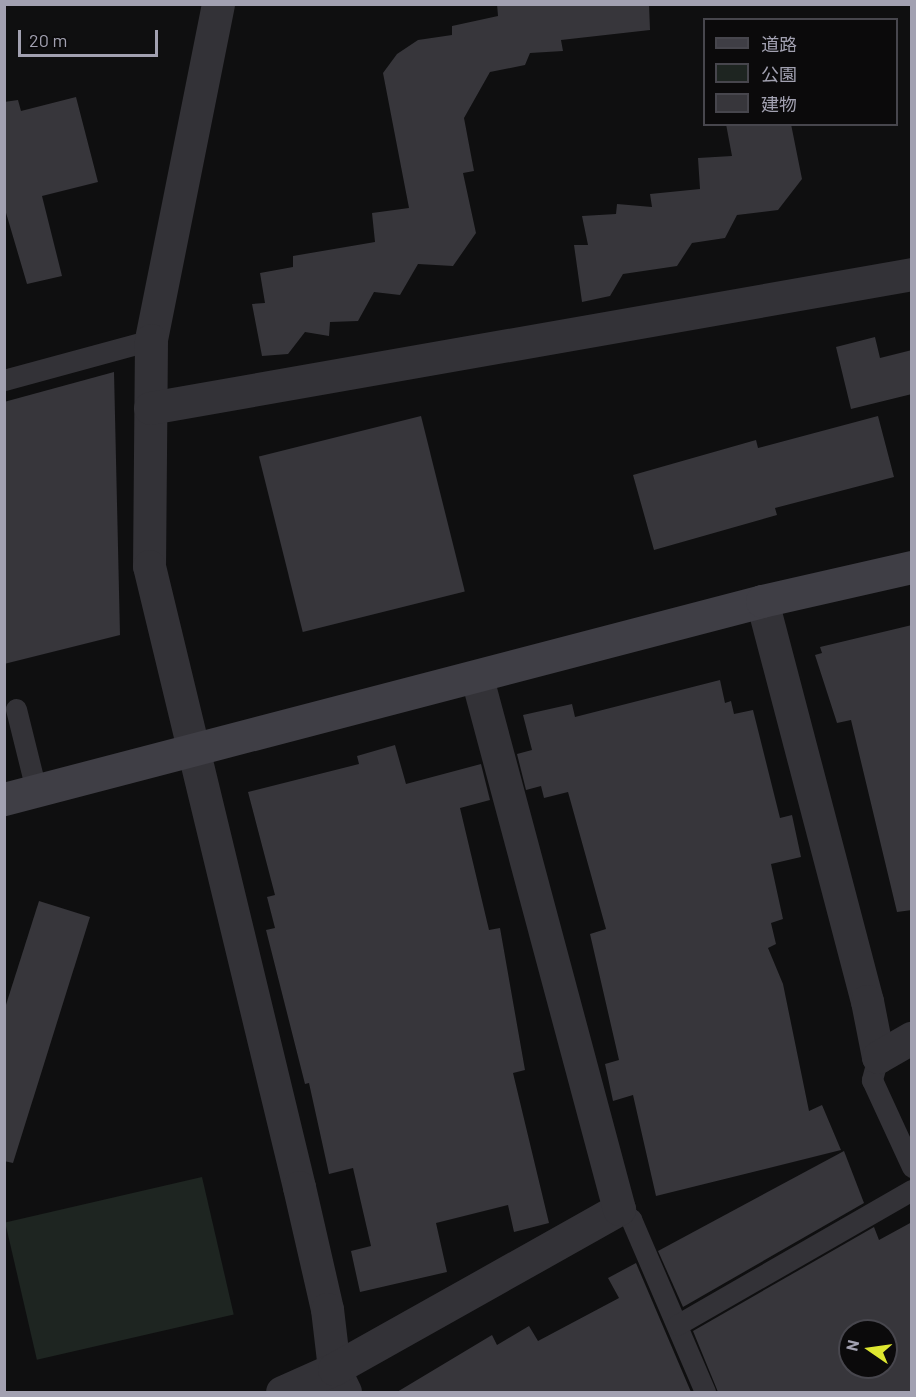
<!DOCTYPE html>
<meta charset="utf-8">
<style>
body{margin:0}
#map{position:relative;width:916px;height:1397px;overflow:hidden;background:#0f0f10;font-family:Barlow,"Noto Sans JP",sans-serif}
div>[style]{position:absolute}
.green>*{inset:0;background:#1e2521;transform-origin:0 0}
.building>*{inset:0;background:#37363b;transform-origin:0 0}
.lane>*{height:21px;margin:-10.5px;padding:0 10.5px;transform-origin:10.5px;border-radius:10.5px;background:#333237}
.street>*{height:33px;margin:-16.5px;padding:0 16.5px;transform-origin:16.5px;border-radius:16.5px;background:#333237}
.secondary>*{height:33px;margin:-16.5px;padding:0 16.5px;transform-origin:16.5px;border-radius:16.5px;background:#3f3e45}
span{translate:-50% -50%;white-space:nowrap;text-align:center;line-height:1.15;-webkit-text-stroke:5px #0b0a0b;paint-order:stroke}
.frame{position:absolute;inset:0;border:6px solid #a2a1b1;pointer-events:none}
.legend{position:absolute;left:703px;top:18px;width:195px;height:108px;box-sizing:border-box;background:#0b0a0b;border:2px solid #47464d;margin:0;padding:8px 10px;list-style:none;font-size:18px;color:#a2a1b1}
.legend li{display:flex;align-items:center;gap:12px;height:30px}
.legend b{width:30px;border:2px solid #47464d}
.north{position:absolute;left:838px;top:1319px;width:60px;height:60px;box-sizing:border-box;background:#0b0a0b;border:2px solid #47464d;border-radius:50%;rotate:283deg;font-size:16px;font-weight:700;line-height:24px;text-align:center;color:#a2a1b1}
.north::after{content:'';display:block;margin:auto;width:21px;height:27px;background:#dee730;clip-path:polygon(50% 0,100% 100%,50% 72%,0 100%)}
.scale{position:absolute;left:18px;top:30px;width:140px;height:27px;box-sizing:border-box;border:3px solid #a2a1b1;border-top:0;padding-left:8px;font-size:18px;line-height:21px;white-space:nowrap;color:#a2a1b1;-webkit-text-stroke:4px #0b0a0b;paint-order:stroke}
</style>
<div id="map">
<div class="green">
<div style="left:202px;top:1177px;width:141px;height:202px;rotate:77deg"></div>
</div>
<div class="building">
<div style="clip-path:polygon(497px 4px,649px 4px,650px 30px,561px 40px,563px 51px,530px 53px,525px 65px,490px 72px,464px 118px,474px 171px,463px 173px,476px 233px,453px 266px,418px 264px,400px 295px,374px 292px,358px 321px,330px 322px,329px 336px,305px 332px,288px 354px,262px 356px,252px 304px,265px 303px,260px 273px,293px 267px,293px 256px,375px 242px,372px 213px,409px 208px,383px 73px,397px 54px,418px 40px,452px 35px,452px 26px,498px 16px)"></div>
<div style="clip-path:polygon(76px 97px,98px 182px,42px 196px,62px 276px,27px 284px,4px 206px,4px 102px,18px 100px,21px 111px)"></div>
<div style="clip-path:polygon(726px 124px,791px 124px,802px 179px,778px 210px,737px 215px,725px 238px,692px 243px,677px 266px,623px 274px,610px 296px,582px 302px,574px 245px,588px 245px,582px 216px,616px 214px,617px 204px,652px 207px,650px 194px,700px 189px,698px 158px,732px 156px)"></div>
<div style="clip-path:polygon(875px 337px,880px 358px,912px 350px,912px 394px,851px 409px,836px 347px)"></div>
<div style="clip-path:polygon(114px 372px,120px 635px,4px 664px,4px 402px)"></div>
<div style="left:421px;top:416px;width:181px;height:167px;rotate:76deg"></div>
<div style="clip-path:polygon(878px 416px,894px 477px,775px 508px,777px 515px,654px 550px,633px 475px,756px 440px,758px 448px)"></div>
<div style="clip-path:polygon(912px 625px,912px 910px,897px 912px,851px 720px,837px 723px,815px 655px,822px 653px,820px 647px)"></div>
<div style="clip-path:polygon(720px 680px,725px 703px,731px 701px,734px 714px,753px 710px,780px 818px,792px 815px,801px 857px,771px 864px,783px 919px,771px 923px,776px 944px,768px 948px,783px 984px,809px 1111px,822px 1105px,841px 1150px,656px 1196px,633px 1095px,613px 1101px,605px 1064px,619px 1060px,590px 934px,606px 929px,568px 792px,544px 798px,541px 786px,526px 790px,517px 754px,532px 750px,523px 715px,572px 704px,575px 717px)"></div>
<div style="clip-path:polygon(395px 745px,406px 784px,481px 764px,490px 800px,460px 808px,489px 930px,500px 928px,525px 1070px,513px 1073px,549px 1223px,514px 1232px,508px 1205px,436px 1223px,447px 1272px,360px 1292px,351px 1251px,371px 1246px,353px 1168px,329px 1174px,309px 1083px,305px 1084px,266px 930px,275px 928px,267px 897px,275px 895px,248px 792px,359px 764px,357px 756px)"></div>
<div style="clip-path:polygon(39px 901px,90px 917px,13px 1163px,4px 1161px,4px 1011px)"></div>
<div style="clip-path:polygon(844px 1151px,864px 1203px,683px 1307px,658px 1251px)"></div>
<div style="clip-path:polygon(evenodd,912px 1222px,912px 1392px,718px 1392px,693px 1331px,874px 1227px,879px 1240px,912px 1222px,850px 1331px,886px 1331px,886px 1367px,850px 1367px,850px 1331px)"></div>
<div style="clip-path:polygon(636px 1263px,691px 1392px,397px 1392px,492px 1335px,497px 1345px,529px 1326px,538px 1341px,619px 1298px,608px 1278px)"></div>
</div>
<div class="lane">
<div style="left:4px;top:380px;width:152px;rotate:-15.2deg"></div>
<div style="left:16px;top:709px;width:83px;rotate:76.1deg"></div>
<div style="left:878px;top:1057px;width:24px;rotate:105deg"></div>
<div style="left:872px;top:1080px;width:96px;rotate:65.3deg"></div>
<div style="left:619px;top:1209px;width:16px;rotate:40deg"></div>
<div style="left:631px;top:1219px;width:188px;rotate:66.8deg"></div>
<div style="left:677px;top:1325px;width:271px;rotate:-29.9deg"></div>
</div>
<div class="street">
<div style="left:218px;top:4px;width:343px;rotate:101.3deg"></div>
<div style="left:151px;top:340px;width:226px;rotate:90.5deg"></div>
<div style="left:149px;top:566px;width:639px;rotate:76.42deg"></div>
<div style="left:299px;top:1187px;width:125px;rotate:77.1deg"></div>
<div style="left:327px;top:1309px;width:60px;rotate:83.3deg"></div>
<div style="left:334px;top:1369px;width:25px;rotate:64deg"></div>
<div style="left:150px;top:408px;width:774px;rotate:-9.97deg"></div>
<div style="left:762px;top:601px;width:414px;rotate:75.3deg"></div>
<div style="left:867px;top:1001px;width:57px;rotate:78.9deg"></div>
<div style="left:878px;top:1057px;width:39px;rotate:-30deg"></div>
<div style="left:282px;top:1392px;width:57px;rotate:-23.9deg"></div>
<div style="left:334px;top:1369px;width:327px;rotate:-29.3deg"></div>
<div style="left:619px;top:1209px;width:550px;rotate:-104.97deg"></div>
</div>
<div class="secondary">
<div style="left:4px;top:799px;width:783px;rotate:-14.64deg"></div>
<div style="left:762px;top:601px;width:154px;rotate:-12.8deg"></div>
</div>
<div class="frame"></div>
<ul class="legend">
<li><b style="height:8px;background:#3f3e45"></b>道路</li>
<li><b style="height:16px;background:#1e2521"></b>公園</li>
<li><b style="height:16px;background:#37363b"></b>建物</li>
</ul>
<div class="north">N</div>
<div class="scale">20 m</div>
</div>
